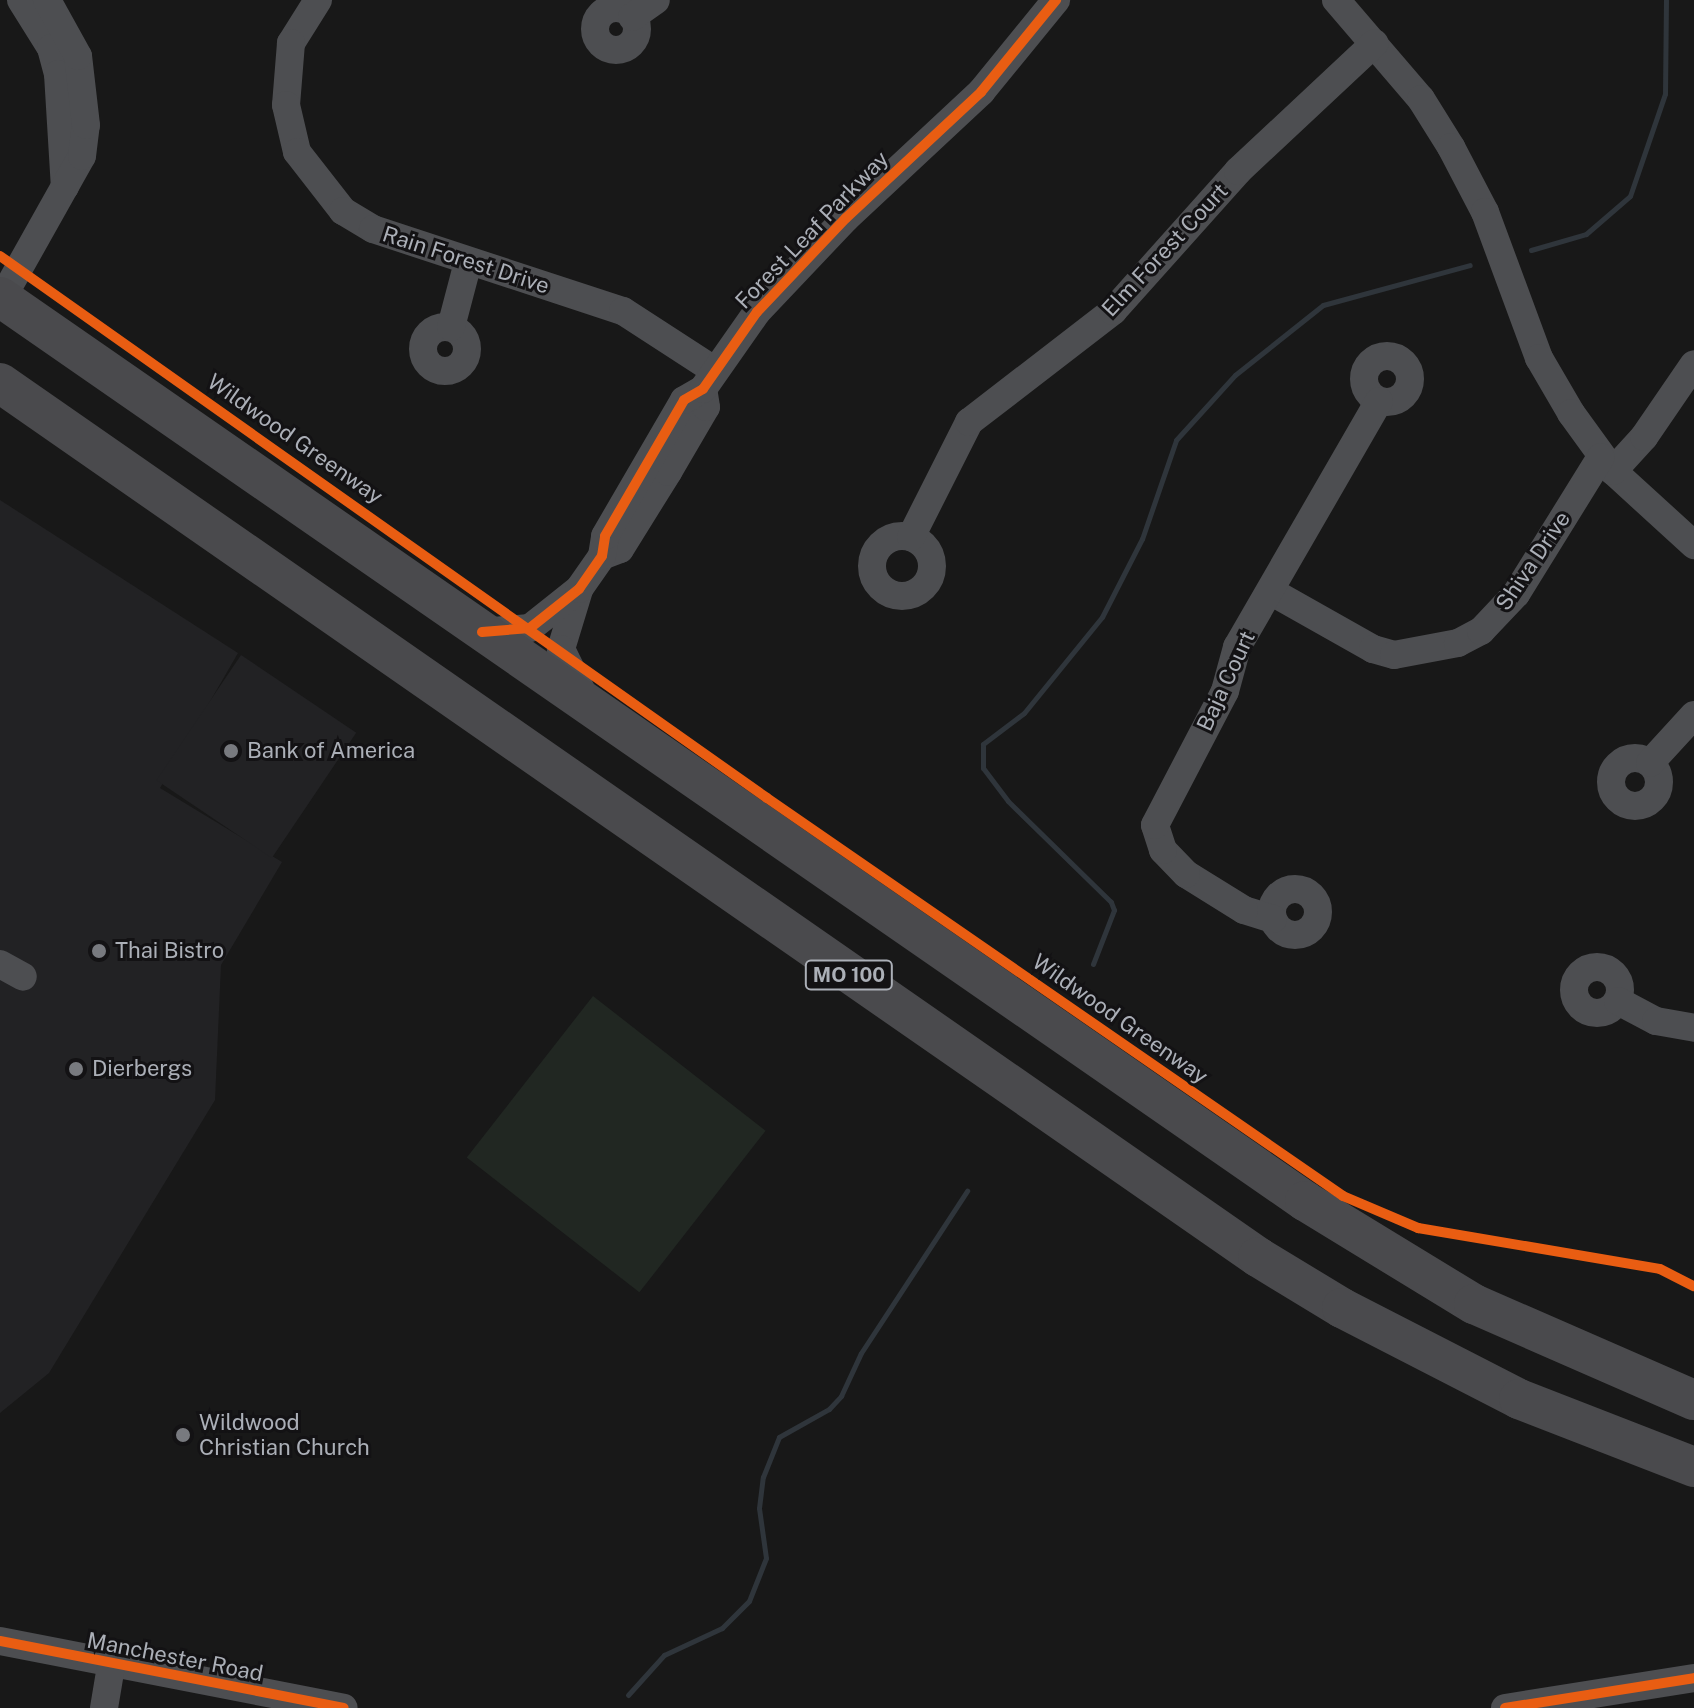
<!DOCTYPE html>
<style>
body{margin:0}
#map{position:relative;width:1694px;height:1708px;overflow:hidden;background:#181818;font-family:"Public Sans",sans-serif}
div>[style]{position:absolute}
.built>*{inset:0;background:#222224;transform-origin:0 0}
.green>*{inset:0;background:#212722;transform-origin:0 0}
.stream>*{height:5px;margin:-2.5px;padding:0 2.5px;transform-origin:2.5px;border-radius:2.5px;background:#2f353b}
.minor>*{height:28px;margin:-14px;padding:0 14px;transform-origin:14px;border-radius:14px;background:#4d4e51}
.minor>.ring{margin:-14px;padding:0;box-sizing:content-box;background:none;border:28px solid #4d4e51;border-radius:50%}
.highway>*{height:40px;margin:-20px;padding:0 20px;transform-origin:20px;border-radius:20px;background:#4a4a4d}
.cycleway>*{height:10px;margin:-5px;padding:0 5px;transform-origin:5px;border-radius:5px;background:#e95d12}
.dots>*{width:22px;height:22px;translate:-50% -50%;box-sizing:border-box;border:4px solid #131214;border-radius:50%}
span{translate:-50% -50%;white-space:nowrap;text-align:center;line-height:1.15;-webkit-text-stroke:6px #131214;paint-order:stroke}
.shield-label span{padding:2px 6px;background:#131214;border:2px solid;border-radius:6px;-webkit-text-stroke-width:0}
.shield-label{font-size:20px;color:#abafb7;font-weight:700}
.street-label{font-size:22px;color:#abafb7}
.poi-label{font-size:22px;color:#abafb7}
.left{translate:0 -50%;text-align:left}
</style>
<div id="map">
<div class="built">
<div style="clip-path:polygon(0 500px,238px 653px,160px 788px,282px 862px,221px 965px,215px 1100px,49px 1373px,0 1413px)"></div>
<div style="left:241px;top:655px;width:139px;height:151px;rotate:34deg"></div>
</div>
<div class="green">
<div style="left:593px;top:996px;width:219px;height:205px;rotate:38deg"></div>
</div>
<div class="stream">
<div style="left:1531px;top:250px;width:57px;rotate:-16.2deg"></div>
<div style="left:1586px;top:234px;width:58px;rotate:-40.8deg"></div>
<div style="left:1630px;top:196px;width:108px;rotate:-71.1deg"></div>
<div style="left:1665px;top:94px;width:94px;rotate:-89.4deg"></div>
<div style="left:1093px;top:964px;width:58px;rotate:-68.7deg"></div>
<div style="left:1114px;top:910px;width:9px;rotate:-111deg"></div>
<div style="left:1111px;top:902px;width:144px;rotate:-135.6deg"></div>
<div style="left:1008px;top:801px;width:41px;rotate:-127.1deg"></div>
<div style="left:983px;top:768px;width:24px;rotate:-90deg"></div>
<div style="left:983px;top:744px;width:51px;rotate:-37.1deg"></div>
<div style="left:1024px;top:713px;width:124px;rotate:-50.9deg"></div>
<div style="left:1102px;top:617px;width:88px;rotate:-62.9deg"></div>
<div style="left:1142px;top:539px;width:105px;rotate:-71deg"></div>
<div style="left:1176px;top:440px;width:88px;rotate:-47.8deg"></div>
<div style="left:1235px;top:375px;width:112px;rotate:-38.5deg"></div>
<div style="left:1323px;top:305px;width:152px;rotate:-15.2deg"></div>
<div style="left:628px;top:1695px;width:54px;rotate:-48deg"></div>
<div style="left:664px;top:1655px;width:64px;rotate:-25deg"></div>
<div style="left:722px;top:1628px;width:38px;rotate:-45deg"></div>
<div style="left:749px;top:1601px;width:46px;rotate:-68.4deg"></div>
<div style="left:766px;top:1558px;width:50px;rotate:-98deg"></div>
<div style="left:759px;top:1508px;width:31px;rotate:-83deg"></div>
<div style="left:763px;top:1477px;width:43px;rotate:-68.2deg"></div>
<div style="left:779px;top:1437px;width:57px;rotate:-29.2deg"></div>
<div style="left:829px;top:1409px;width:18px;rotate:-47deg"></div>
<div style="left:841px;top:1396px;width:47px;rotate:-65.1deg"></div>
<div style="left:861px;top:1353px;width:194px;rotate:-56.8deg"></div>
</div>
<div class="minor">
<div style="left:21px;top:0;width:57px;rotate:58deg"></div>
<div style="left:51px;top:48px;width:27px;rotate:75deg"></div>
<div style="left:58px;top:74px;width:113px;rotate:86.5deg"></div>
<div style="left:318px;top:0;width:51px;rotate:122.1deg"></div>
<div style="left:291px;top:43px;width:62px;rotate:94.6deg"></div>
<div style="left:286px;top:105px;width:48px;rotate:76.8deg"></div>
<div style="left:297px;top:152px;width:75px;rotate:52.1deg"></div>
<div style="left:343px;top:211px;width:35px;rotate:31deg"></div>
<div style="left:373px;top:229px;width:263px;rotate:18.2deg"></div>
<div style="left:623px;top:311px;width:108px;rotate:33deg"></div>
<div style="left:1336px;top:0;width:130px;rotate:49.4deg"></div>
<div style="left:1421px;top:99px;width:57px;rotate:58deg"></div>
<div style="left:1451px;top:147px;width:73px;rotate:62.4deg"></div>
<div style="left:1485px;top:212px;width:156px;rotate:69.7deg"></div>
<div style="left:1539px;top:358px;width:64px;rotate:59.8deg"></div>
<div style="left:1571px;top:413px;width:72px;rotate:54.1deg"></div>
<div style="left:1613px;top:471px;width:110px;rotate:42.4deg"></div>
<div class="ring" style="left:595px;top:8px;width:14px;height:14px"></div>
<div style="left:632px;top:17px;width:29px;rotate:-35deg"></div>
<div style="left:0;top:302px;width:167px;rotate:-60.7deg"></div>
<div style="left:82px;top:156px;width:31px;rotate:-83deg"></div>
<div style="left:86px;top:125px;width:69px;rotate:-96.6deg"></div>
<div style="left:78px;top:56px;width:64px;rotate:-119deg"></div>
<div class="ring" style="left:423px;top:327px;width:16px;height:16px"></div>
<div style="left:451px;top:327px;width:67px;rotate:-75.3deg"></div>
<div class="ring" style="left:1364px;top:356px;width:18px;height:18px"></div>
<div style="left:1613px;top:471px;width:46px;rotate:-47.6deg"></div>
<div style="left:1644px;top:437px;width:88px;rotate:-55.6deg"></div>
<div class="ring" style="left:872px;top:536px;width:32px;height:32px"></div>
<div style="left:911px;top:537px;width:129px;rotate:-63.2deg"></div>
<div style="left:969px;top:422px;width:182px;rotate:-37.6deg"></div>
<div style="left:1113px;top:311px;width:188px;rotate:-48.2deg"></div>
<div style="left:1238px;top:171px;width:187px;rotate:-43.1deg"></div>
<div style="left:602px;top:556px;width:19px;rotate:-21deg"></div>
<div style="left:620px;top:549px;width:91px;rotate:-58.1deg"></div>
<div style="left:668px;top:472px;width:75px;rotate:-59.7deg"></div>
<div style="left:706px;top:407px;width:18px;rotate:-99deg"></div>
<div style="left:579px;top:590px;width:62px;rotate:107deg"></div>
<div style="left:561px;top:649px;width:57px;rotate:63.9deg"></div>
<div style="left:1272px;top:592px;width:116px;rotate:29.4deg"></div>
<div style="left:1373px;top:649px;width:22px;rotate:16deg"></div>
<div style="left:1394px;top:655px;width:65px;rotate:-10.6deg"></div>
<div style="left:1458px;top:643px;width:26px;rotate:-28deg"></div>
<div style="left:1481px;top:631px;width:51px;rotate:-46.6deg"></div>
<div style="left:1516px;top:594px;width:161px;rotate:-58.2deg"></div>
<div style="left:482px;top:632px;width:48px;rotate:-4.8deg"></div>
<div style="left:530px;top:628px;width:63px;rotate:-38.5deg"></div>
<div style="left:579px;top:589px;width:40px;rotate:-55.1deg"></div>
<div style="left:602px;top:556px;width:20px;rotate:-81deg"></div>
<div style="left:605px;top:536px;width:157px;rotate:-59.8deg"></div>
<div style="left:684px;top:400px;width:22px;rotate:-30deg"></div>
<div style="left:703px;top:389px;width:94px;rotate:-55deg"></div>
<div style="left:757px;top:312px;width:129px;rotate:-46.6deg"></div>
<div style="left:846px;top:218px;width:185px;rotate:-43deg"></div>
<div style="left:981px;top:92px;width:119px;rotate:-50.8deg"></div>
<div class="ring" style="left:1611px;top:758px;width:20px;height:20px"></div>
<div style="left:1650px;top:763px;width:65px;rotate:-47.5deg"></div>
<div class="ring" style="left:1272px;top:889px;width:18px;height:18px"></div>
<div style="left:1273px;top:919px;width:30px;rotate:-163deg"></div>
<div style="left:1244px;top:910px;width:68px;rotate:-148.2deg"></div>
<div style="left:1186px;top:874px;width:33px;rotate:-134deg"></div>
<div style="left:1163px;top:850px;width:26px;rotate:-108deg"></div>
<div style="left:1155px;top:825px;width:151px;rotate:-62.4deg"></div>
<div style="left:1225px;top:691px;width:46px;rotate:-74.7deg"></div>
<div style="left:1237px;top:647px;width:284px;rotate:-60deg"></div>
<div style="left:0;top:964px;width:26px;rotate:29deg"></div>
<div class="ring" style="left:1574px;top:967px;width:18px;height:18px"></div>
<div style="left:1618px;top:1001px;width:43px;rotate:27.8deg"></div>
<div style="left:1656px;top:1021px;width:39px;rotate:10deg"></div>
<div style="left:0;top:1641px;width:350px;rotate:11deg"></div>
<div style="left:104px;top:1708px;width:43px;rotate:-80.5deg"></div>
<div style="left:1505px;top:1708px;width:191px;rotate:-9deg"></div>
</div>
<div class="highway">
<div style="left:0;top:297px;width:1588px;rotate:34.71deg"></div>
<div style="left:1305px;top:1201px;width:198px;rotate:31.4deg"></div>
<div style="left:1474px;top:1304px;width:240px;rotate:23.6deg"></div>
<div style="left:0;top:383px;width:1532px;rotate:34.79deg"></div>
<div style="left:1258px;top:1257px;width:98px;rotate:31.3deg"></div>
<div style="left:1342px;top:1308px;width:199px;rotate:27.2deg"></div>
<div style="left:1519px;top:1399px;width:188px;rotate:21.2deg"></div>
</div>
<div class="cycleway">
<div style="left:0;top:256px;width:939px;rotate:35.25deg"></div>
<div style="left:767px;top:798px;width:700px;rotate:34.64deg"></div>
<div style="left:1343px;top:1196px;width:82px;rotate:23.1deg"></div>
<div style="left:1418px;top:1228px;width:245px;rotate:9.6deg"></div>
<div style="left:1660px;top:1269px;width:38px;rotate:27deg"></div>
<div style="left:482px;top:632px;width:48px;rotate:-4.8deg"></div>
<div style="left:530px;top:628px;width:63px;rotate:-38.5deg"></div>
<div style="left:579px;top:589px;width:40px;rotate:-55.1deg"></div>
<div style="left:602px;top:556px;width:20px;rotate:-81deg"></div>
<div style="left:605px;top:536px;width:157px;rotate:-59.8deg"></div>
<div style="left:684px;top:400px;width:22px;rotate:-30deg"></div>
<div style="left:703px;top:389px;width:94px;rotate:-55deg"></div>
<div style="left:757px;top:312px;width:129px;rotate:-46.6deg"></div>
<div style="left:846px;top:218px;width:185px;rotate:-43deg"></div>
<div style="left:981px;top:92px;width:119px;rotate:-50.8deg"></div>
<div style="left:0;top:1641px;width:350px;rotate:11deg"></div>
<div style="left:1505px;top:1708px;width:191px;rotate:-9deg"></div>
</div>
<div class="dots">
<div style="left:231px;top:751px;background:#787a7f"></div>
<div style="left:99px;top:951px;background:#787a7f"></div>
<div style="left:76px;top:1069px;background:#787a7f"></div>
<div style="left:183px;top:1435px;background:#787a7f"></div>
</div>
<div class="shield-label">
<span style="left:849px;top:975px">MO 100</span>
</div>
<div class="street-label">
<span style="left:812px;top:230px;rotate:-46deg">Forest Leaf Parkway</span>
<span style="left:1165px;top:250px;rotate:-47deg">Elm Forest Court</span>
<span style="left:466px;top:260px;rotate:18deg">Rain Forest Drive</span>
<span style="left:295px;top:439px;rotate:35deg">Wildwood Greenway</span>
<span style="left:1533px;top:561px;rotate:-56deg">Shiva Drive</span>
<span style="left:1226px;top:681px;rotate:-65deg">Baja Court</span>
<span style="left:1120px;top:1019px;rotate:35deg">Wildwood Greenway</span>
<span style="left:175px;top:1657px;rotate:11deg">Manchester Road</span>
</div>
<div class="poi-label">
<span class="left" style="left:247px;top:751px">Bank of America</span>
<span class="left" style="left:115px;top:951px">Thai Bistro</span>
<span class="left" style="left:92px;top:1069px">Dierbergs</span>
<span class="left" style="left:199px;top:1435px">Wildwood<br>Christian Church</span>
</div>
</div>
